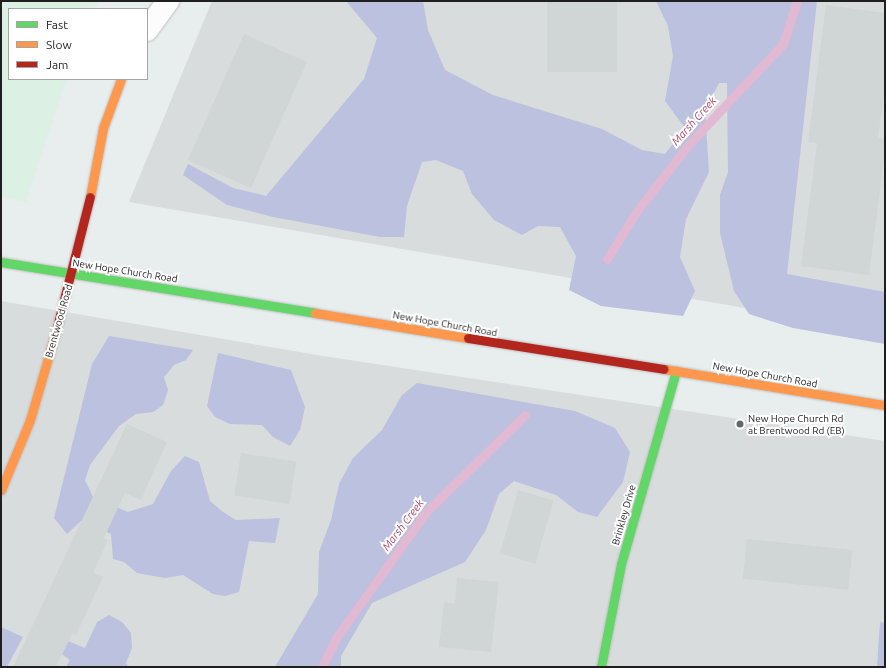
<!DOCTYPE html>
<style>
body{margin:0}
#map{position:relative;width:886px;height:668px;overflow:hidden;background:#e8eded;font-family:Ubuntu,sans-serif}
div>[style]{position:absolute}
.residential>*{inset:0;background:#d9dcdc}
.commercial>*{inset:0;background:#dcf0e3}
.forest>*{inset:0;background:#bbc1de}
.stream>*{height:9px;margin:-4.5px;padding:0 4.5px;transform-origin:4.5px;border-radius:4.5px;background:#e2b9d2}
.building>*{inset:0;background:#d0d6d5;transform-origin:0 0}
.roads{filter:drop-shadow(0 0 1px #bec0c0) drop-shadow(0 0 1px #bec0c0)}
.street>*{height:22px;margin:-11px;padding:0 11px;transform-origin:11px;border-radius:11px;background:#fcfcfc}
.fast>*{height:9px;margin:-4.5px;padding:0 4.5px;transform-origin:4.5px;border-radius:4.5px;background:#63d668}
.slow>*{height:9px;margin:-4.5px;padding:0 4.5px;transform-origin:4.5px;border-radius:4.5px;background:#ff974d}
.jam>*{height:9px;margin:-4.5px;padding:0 4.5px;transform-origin:4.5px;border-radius:4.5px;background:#b3261e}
.dots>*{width:11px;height:11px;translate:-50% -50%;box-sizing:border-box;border:2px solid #fff;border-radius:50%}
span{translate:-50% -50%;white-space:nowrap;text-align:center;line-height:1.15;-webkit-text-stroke:4px #fff;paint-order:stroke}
.street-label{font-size:10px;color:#1f1f1f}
.poi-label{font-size:10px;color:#1f1f1f}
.left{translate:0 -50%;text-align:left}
.water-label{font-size:11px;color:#b54667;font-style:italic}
.frame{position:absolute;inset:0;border:2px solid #1f1f1f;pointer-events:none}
.legend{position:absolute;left:8px;top:8px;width:140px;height:72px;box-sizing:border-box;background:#fff;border:1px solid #a5a5a5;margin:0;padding:5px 7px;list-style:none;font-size:12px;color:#1f1f1f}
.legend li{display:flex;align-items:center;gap:8px;height:20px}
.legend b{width:20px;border:1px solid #a5a5a5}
</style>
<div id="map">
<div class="residential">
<div style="clip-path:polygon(212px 1px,885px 1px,885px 332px,129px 202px)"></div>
<div style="clip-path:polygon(1px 301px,323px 356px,885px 441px,885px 667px,1px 667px)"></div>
</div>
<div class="commercial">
<div style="clip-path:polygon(1px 1px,99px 1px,94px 9px,9px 9px,9px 79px,67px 79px,26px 202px,1px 197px)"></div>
</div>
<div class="forest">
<div style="clip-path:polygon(346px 1px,423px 1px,428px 30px,445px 70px,493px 95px,602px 129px,642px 150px,665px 154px,685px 128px,665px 101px,673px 56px,668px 26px,656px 1px,817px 1px,787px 274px,885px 292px,885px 344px,793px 328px,749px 314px,734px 291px,720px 233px,720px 195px,728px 172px,727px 83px,719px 83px,705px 110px,709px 172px,686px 219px,680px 257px,695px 291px,683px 316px,601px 306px,569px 290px,576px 256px,560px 227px,538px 226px,522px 235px,494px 220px,472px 194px,463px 171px,436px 160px,422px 162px,407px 206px,404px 237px,380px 237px,273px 217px,227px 205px,183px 175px,188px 164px,233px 188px,266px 196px,364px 79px,377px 38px)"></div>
<div style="clip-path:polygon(109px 336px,193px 350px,186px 360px,174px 365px,164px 377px,168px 390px,163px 405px,153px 412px,136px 414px,119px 426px,90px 465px,85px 480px,93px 497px,128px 512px,153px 504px,171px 471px,185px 456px,199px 462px,210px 501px,223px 512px,236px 520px,280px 518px,275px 543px,249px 541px,239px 592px,225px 596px,213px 594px,183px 575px,165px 578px,137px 573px,124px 562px,113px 559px,111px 534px,81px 521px,67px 534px,54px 518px,92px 364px)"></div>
<div style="clip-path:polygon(218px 353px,291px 370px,305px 407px,300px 430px,290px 446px,273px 437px,262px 425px,230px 424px,215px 417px,207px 406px)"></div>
<div style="clip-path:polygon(417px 383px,575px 411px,615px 428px,630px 452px,623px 482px,597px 517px,578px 512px,556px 495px,514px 481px,499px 494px,486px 530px,465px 562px,372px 603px,341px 656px,341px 667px,275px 667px,318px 594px,319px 552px,331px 520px,339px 484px,353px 458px,382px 430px,402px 395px)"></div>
<div style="clip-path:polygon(109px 615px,122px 622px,131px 633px,132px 648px,126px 663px,128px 667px,66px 667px,70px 660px,52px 647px,58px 637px,85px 648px,97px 622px)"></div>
<div style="clip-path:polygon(880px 622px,885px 623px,885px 667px,877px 667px)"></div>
<div style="clip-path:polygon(1px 627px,23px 637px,7px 667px,1px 667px)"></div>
</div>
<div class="stream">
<div style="left:607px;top:259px;width:57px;rotate:-58deg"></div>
<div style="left:637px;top:211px;width:85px;rotate:-52.2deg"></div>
<div style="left:689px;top:144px;width:137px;rotate:-46.8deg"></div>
<div style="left:783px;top:44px;width:45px;rotate:-72deg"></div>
<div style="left:322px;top:667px;width:32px;rotate:-64deg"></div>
<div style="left:336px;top:638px;width:156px;rotate:-54.4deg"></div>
<div style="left:427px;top:511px;width:137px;rotate:-44.4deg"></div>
</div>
<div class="building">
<div style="left:547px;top:1px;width:70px;height:71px"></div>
<div style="clip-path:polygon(826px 5px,885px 13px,885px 86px,878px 138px,885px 139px,885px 152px,869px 275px,801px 266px,817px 143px,808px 142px)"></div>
<div style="left:244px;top:34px;width:69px;height:138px;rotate:24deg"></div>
<div style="clip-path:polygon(127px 424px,167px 442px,141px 500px,125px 493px,104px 538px,108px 540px,93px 573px,103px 577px,76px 635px,72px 634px,56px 667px,13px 667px)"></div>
<div style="left:241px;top:453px;width:56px;height:43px;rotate:9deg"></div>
<div style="left:518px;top:490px;width:37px;height:66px;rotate:16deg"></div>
<div style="left:747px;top:539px;width:106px;height:40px;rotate:6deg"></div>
<div style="clip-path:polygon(457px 578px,499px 582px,491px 652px,439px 647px,444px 602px,455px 604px)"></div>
</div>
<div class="roads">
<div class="street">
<div style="left:147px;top:30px;width:36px;rotate:-54deg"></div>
</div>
<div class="fast">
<div style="left:1px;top:262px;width:318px;rotate:9.2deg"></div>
<div style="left:601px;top:667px;width:105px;rotate:-79deg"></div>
<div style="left:621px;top:564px;width:201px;rotate:-74.1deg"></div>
</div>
<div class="slow">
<div style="left:90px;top:197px;width:70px;rotate:-79.3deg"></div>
<div style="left:103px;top:128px;width:52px;rotate:-69.8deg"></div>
<div style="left:315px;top:313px;width:155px;rotate:9.3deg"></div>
<div style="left:664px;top:369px;width:224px;rotate:9.3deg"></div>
<div style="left:1px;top:490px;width:76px;rotate:-67.5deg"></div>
<div style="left:30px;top:420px;width:97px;rotate:-73.8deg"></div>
</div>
<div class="jam">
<div style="left:57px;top:327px;width:134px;rotate:-75.8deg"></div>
<div style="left:468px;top:338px;width:198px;rotate:9deg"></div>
</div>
</div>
<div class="dots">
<div style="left:740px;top:424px;background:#656767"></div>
</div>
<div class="street-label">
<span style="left:125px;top:271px;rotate:9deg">New Hope Church Road</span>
<span style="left:59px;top:321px;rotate:-74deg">Brentwood Road</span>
<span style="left:445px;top:324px;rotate:10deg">New Hope Church Road</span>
<span style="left:765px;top:375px;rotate:10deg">New Hope Church Road</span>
<span style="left:624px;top:515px;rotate:-74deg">Brinkley Drive</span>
</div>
<div class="poi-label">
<span class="left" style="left:748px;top:424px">New Hope Church Rd<br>at Brentwood Rd (EB)</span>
</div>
<div class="water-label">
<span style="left:694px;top:121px;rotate:-48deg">Marsh Creek</span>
<span style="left:403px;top:525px;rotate:-53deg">Marsh Creek</span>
</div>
<div class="frame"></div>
<ul class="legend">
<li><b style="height:5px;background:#63d668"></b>Fast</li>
<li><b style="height:5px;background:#ff974d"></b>Slow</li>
<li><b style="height:5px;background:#b3261e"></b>Jam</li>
</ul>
</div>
